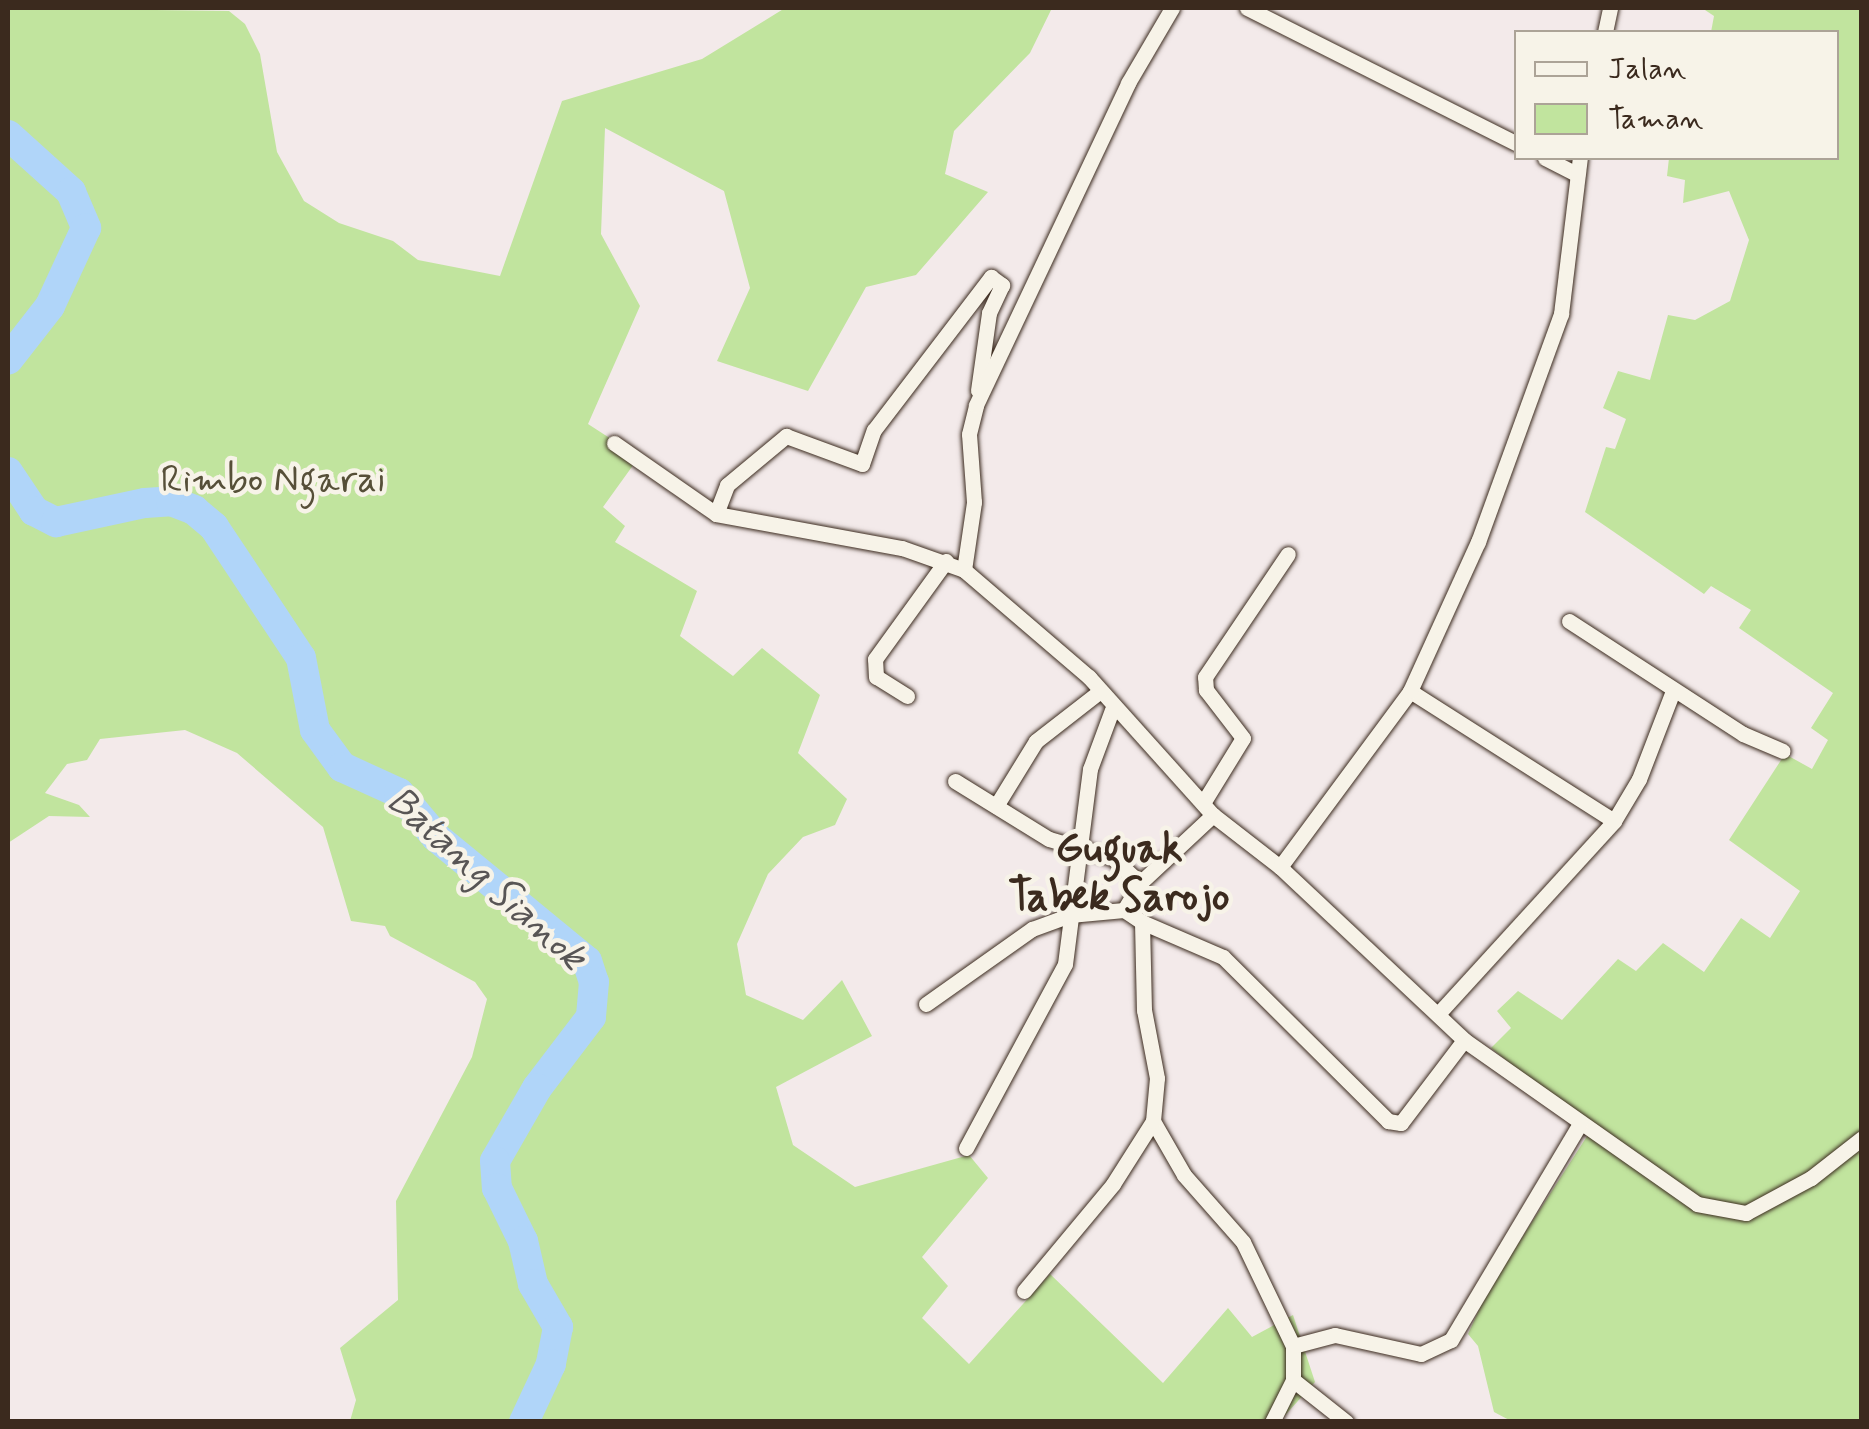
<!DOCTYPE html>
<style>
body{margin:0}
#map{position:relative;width:1869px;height:1429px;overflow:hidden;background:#f3eaea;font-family:Mynerve,sans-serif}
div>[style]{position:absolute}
.green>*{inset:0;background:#c1e49e}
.river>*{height:30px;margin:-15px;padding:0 15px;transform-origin:15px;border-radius:15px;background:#b0d5f9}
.roads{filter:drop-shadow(0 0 2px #3b2a1e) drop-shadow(0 0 2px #3b2a1e)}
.minor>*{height:15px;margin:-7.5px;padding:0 7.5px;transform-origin:7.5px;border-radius:7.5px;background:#f7f3e8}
span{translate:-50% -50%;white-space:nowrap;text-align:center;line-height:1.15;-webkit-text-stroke:9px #f7f3e8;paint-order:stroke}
.park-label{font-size:38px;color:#564f38}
.water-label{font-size:40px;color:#585555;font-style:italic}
.quarter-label{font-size:42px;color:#3b2a1e;font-weight:700}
.frame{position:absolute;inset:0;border:10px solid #3b2a1e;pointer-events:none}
.legend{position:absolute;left:1514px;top:30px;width:325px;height:130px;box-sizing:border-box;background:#f7f3e8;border:2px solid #aca397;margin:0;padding:12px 18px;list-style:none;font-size:30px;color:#3b2a1e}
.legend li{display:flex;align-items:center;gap:20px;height:50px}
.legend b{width:50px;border:2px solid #aca397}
</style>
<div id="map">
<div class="green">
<div style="clip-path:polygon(8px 8px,229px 11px,245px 24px,260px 54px,277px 152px,304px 201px,339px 223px,393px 241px,418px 260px,500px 276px,562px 101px,702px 59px,785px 8px,1052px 8px,1030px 53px,954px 131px,945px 174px,988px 192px,916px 275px,866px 287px,808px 391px,717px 361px,750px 288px,724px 191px,605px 128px,601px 234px,640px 306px,588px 424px,639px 457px,603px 507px,625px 526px,615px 542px,697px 591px,680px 636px,733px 676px,762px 648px,820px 695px,798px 753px,847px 799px,835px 825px,803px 837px,768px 874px,737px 944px,746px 995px,803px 1020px,842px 980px,872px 1036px,776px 1087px,793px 1145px,855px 1187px,969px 1155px,988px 1178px,922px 1257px,948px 1286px,922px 1318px,969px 1364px,1050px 1274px,1163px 1383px,1228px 1308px,1252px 1337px,1293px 1315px,1315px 1382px,1279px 1422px,350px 1421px,356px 1400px,340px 1348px,398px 1300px,396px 1201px,472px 1057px,487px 999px,475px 982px,390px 936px,385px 926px,351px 921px,323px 827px,237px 753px,185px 730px,100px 739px,87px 760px,67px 764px,45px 793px,79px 805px,90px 817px,49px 816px,8px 843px)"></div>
<div style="clip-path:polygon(1702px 8px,1861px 8px,1861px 1421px,1511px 1421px,1494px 1412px,1478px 1346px,1468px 1334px,1487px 1292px,1591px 1130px,1491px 1048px,1511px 1028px,1497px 1011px,1518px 991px,1562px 1020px,1618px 959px,1636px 971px,1663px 943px,1704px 972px,1741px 918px,1770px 938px,1800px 891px,1729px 840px,1785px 754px,1812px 769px,1828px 740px,1811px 728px,1833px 693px,1739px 628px,1751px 610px,1711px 586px,1704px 594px,1585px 512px,1606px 447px,1615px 449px,1626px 419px,1603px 408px,1618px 371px,1650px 380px,1668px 315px,1695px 320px,1730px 301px,1749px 240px,1729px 191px,1683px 203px,1685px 180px,1667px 176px,1669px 158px,1836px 158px,1836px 32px,1711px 32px,1714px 16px)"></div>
</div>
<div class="river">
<div style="left:8px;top:135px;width:85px;rotate:42.1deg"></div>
<div style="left:71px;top:192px;width:39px;rotate:67deg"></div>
<div style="left:86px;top:228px;width:86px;rotate:114.8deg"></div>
<div style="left:50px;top:306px;width:68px;rotate:127.9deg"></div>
<div style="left:8px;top:472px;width:47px;rotate:56.3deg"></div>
<div style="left:34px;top:511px;width:25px;rotate:27deg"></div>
<div style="left:56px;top:522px;width:91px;rotate:-12.1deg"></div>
<div style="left:145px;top:503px;width:26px;rotate:-4deg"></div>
<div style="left:171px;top:501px;width:25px;rotate:21deg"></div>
<div style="left:194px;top:510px;width:26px;rotate:40deg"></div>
<div style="left:214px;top:527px;width:157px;rotate:56.4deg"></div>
<div style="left:301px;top:658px;width:73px;rotate:79deg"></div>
<div style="left:315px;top:730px;width:46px;rotate:53.9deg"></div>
<div style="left:342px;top:767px;width:63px;rotate:24.5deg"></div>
<div style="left:399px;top:793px;width:57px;rotate:49.9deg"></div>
<div style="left:436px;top:837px;width:195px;rotate:39.4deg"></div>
<div style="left:587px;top:961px;width:22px;rotate:72deg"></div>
<div style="left:594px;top:982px;width:35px;rotate:95deg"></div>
<div style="left:591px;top:1017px;width:89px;rotate:127.3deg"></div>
<div style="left:537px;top:1088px;width:84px;rotate:119.9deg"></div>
<div style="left:495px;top:1161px;width:27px;rotate:86deg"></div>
<div style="left:497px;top:1188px;width:59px;rotate:63.9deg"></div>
<div style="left:523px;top:1241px;width:44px;rotate:76.9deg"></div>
<div style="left:533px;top:1284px;width:50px;rotate:59.8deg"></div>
<div style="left:558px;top:1327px;width:38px;rotate:101deg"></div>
<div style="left:551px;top:1364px;width:64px;rotate:115deg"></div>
</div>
<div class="roads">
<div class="minor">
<div style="left:1247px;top:8px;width:301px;rotate:26.7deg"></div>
<div style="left:1605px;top:32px;width:25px;rotate:-78deg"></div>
<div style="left:1545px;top:158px;width:36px;rotate:27deg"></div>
<div style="left:614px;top:443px;width:124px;rotate:34.8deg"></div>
<div style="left:716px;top:514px;width:189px;rotate:10.4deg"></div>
<div style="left:902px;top:548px;width:66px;rotate:19.5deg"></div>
<div style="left:964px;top:570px;width:165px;rotate:40.6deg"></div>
<div style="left:1089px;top:677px;width:186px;rotate:48.1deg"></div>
<div style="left:1213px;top:815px;width:85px;rotate:37.8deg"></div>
<div style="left:1280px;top:867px;width:253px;rotate:43.2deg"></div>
<div style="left:1464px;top:1040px;width:285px;rotate:35.1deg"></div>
<div style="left:1697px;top:1204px;width:50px;rotate:10.4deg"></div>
<div style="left:1746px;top:1213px;width:74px;rotate:-28.3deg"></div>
<div style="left:1811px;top:1178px;width:65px;rotate:-38.1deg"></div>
<div style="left:716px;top:514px;width:31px;rotate:-69deg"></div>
<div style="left:727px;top:485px;width:77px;rotate:-39.7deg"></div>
<div style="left:786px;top:436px;width:81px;rotate:20.2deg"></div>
<div style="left:862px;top:464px;width:36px;rotate:-71deg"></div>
<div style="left:874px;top:430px;width:193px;rotate:-52.6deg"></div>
<div style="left:991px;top:277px;width:14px;rotate:36deg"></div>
<div style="left:1002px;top:285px;width:31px;rotate:115deg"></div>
<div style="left:989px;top:313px;width:78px;rotate:98.1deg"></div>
<div style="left:964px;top:570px;width:69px;rotate:-81.6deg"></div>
<div style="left:974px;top:502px;width:68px;rotate:-94.2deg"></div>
<div style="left:969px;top:434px;width:30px;rotate:-76deg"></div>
<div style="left:976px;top:405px;width:356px;rotate:-64.7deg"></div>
<div style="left:1128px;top:83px;width:87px;rotate:-59.6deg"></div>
<div style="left:1569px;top:621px;width:207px;rotate:33deg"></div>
<div style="left:1743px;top:734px;width:43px;rotate:23deg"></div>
<div style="left:1410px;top:691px;width:242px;rotate:32.5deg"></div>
<div style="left:907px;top:696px;width:36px;rotate:-148deg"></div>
<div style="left:876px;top:677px;width:18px;rotate:-93deg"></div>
<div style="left:875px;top:659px;width:121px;rotate:-54.1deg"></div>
<div style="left:955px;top:781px;width:110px;rotate:31.7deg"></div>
<div style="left:1049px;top:839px;width:67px;rotate:16.5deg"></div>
<div style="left:1113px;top:858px;width:37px;rotate:43deg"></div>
<div style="left:1203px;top:803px;width:76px;rotate:-58.4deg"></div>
<div style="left:1243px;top:738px;width:61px;rotate:-127.6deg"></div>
<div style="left:1206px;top:690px;width:13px;rotate:-94deg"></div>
<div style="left:1205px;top:677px;width:148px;rotate:-56deg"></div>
<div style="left:996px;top:806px;width:76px;rotate:-58.4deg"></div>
<div style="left:1036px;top:741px;width:80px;rotate:-37.9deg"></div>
<div style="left:1280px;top:867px;width:219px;rotate:-53.5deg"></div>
<div style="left:1410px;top:691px;width:164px;rotate:-65.5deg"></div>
<div style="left:1478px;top:542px;width:243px;rotate:-70deg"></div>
<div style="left:1561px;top:314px;width:157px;rotate:-83.1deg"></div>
<div style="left:1142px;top:922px;width:88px;rotate:23.4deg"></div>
<div style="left:1223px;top:957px;width:233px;rotate:44.8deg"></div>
<div style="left:1388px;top:1121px;width:13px;rotate:9deg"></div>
<div style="left:1401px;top:1123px;width:104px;rotate:-52.8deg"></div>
<div style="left:926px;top:1004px;width:130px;rotate:-35.3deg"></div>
<div style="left:1032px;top:929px;width:40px;rotate:-20.2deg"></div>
<div style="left:1070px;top:915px;width:54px;rotate:-5.3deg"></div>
<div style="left:1438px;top:1014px;width:261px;rotate:-47.6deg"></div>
<div style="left:1614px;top:821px;width:49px;rotate:-59.2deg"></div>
<div style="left:1639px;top:779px;width:94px;rotate:-68.9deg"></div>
<div style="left:1153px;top:1121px;width:62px;rotate:60.1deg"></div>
<div style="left:1184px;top:1175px;width:89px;rotate:48.6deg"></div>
<div style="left:1243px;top:1242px;width:115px;rotate:64.3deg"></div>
<div style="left:1293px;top:1346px;width:34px;rotate:90deg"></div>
<div style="left:1293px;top:1380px;width:47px;rotate:116.6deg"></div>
<div style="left:966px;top:1148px;width:209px;rotate:-61.7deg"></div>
<div style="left:1065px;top:964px;width:197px;rotate:-82.7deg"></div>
<div style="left:1090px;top:769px;width:63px;rotate:-69.6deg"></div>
<div style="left:1024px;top:1291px;width:139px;rotate:-50.2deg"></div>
<div style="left:1113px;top:1184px;width:75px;rotate:-57.6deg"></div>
<div style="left:1153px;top:1121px;width:43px;rotate:-84.7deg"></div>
<div style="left:1157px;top:1078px;width:69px;rotate:-100.8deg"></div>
<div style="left:1144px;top:1010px;width:88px;rotate:-91.3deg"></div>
<div style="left:1142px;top:922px;width:22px;rotate:-146deg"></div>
<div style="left:1124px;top:910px;width:31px;rotate:-59deg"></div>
<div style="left:1140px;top:883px;width:100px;rotate:-43deg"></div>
<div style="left:1293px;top:1346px;width:43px;rotate:-14.7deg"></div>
<div style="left:1335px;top:1335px;width:88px;rotate:12.5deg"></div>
<div style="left:1421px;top:1354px;width:33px;rotate:-25deg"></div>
<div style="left:1451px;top:1340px;width:252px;rotate:-59.2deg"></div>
<div style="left:1293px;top:1380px;width:68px;rotate:38.4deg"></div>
</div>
</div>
<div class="park-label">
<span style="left:273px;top:481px">Rimbo Ngarai</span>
</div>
<div class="water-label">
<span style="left:486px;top:879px;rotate:42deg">Batang Sianok</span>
</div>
<div class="quarter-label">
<span style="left:1119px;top:874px">Guguak<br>Tabek Sarojo</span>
</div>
<div class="frame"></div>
<ul class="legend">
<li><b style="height:12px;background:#f7f3e8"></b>Jalan</li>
<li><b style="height:28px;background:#c1e49e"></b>Taman</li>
</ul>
</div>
